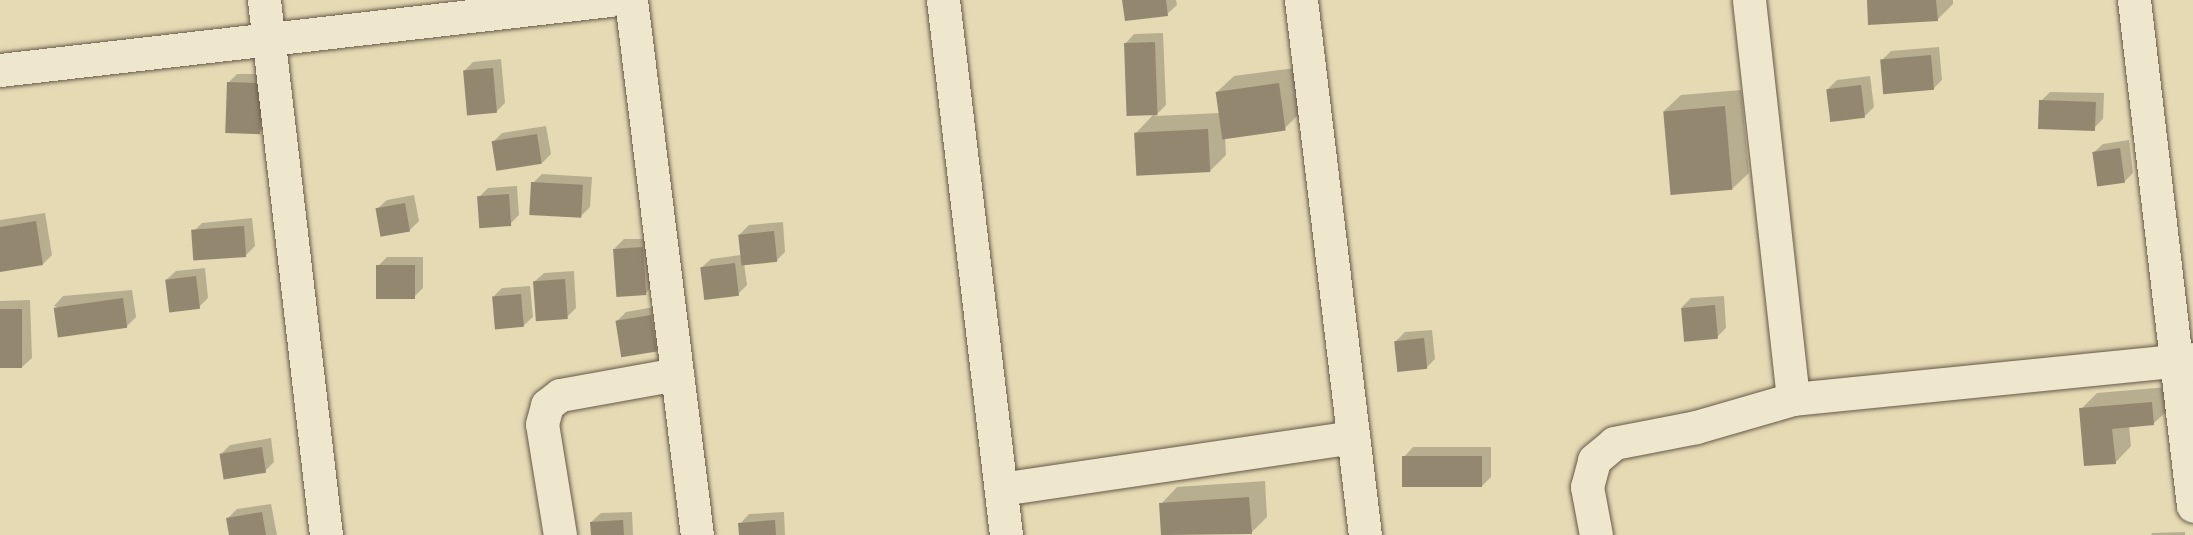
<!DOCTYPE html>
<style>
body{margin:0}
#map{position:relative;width:2193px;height:535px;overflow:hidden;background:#e5dab4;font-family:"Gentium Book Plus",serif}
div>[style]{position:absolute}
.shadow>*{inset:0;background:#0003}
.building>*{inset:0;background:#94876f;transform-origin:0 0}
.roads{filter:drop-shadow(0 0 2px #665948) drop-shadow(0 0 2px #665948)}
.minor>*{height:33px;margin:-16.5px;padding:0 16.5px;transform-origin:16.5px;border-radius:16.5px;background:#eee7ce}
span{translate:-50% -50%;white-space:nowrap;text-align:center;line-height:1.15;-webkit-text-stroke:4.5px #eee7ce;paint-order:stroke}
</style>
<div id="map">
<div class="shadow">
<div style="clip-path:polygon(1123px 0,1176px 0,1177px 5px,1167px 14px)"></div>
<div style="clip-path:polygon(1868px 0,1953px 0,1953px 4px,1937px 20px)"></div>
<div style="clip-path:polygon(1163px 33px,1166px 105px,1155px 116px,1220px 113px,1217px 92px,1234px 76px,1295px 68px,1301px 112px,1285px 128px,1225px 136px,1226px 155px,1210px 171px,1136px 133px,1154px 114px,1125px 44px,1134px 34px)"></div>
<div style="clip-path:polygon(1939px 47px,1942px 80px,1933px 89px,1882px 60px,1891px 51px)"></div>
<div style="clip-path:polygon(501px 59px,505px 103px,496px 112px,464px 71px,473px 62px)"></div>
<div style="clip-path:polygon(237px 74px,270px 74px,269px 123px,260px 132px,228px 83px)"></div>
<div style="clip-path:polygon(1870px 76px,1874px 107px,1865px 116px,1828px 89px,1837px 80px)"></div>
<div style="clip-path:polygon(1741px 90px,1749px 173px,1732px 189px,1664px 111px,1681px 95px)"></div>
<div style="clip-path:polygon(2050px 92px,2104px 93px,2103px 119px,2094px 128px,2041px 101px)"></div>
<div style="clip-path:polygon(546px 126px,551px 154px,542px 163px,493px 142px,502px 133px)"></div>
<div style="clip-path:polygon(2129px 140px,2133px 173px,2124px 182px,2093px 153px,2103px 144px)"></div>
<div style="clip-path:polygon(542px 174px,592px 177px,590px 207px,581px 216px,533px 183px)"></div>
<div style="clip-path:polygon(517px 186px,519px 215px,510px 224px,479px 197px,488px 188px)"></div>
<div style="clip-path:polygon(414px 195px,419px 221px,410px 230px,377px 209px,387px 200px)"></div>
<div style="clip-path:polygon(45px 213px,52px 255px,43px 264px,0 270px,0 220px)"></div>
<div style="clip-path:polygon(252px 218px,255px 246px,246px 255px,193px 232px,202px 223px)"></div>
<div style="clip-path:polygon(783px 222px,785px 252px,776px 261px,744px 263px,747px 285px,738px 294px,701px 268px,711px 259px,741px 255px,739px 235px,749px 225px)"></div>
<div style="clip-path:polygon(624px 239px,652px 239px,654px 284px,645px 294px,615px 248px)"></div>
<div style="clip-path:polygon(387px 257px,423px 257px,423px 288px,414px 297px,378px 266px)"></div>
<div style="clip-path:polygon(205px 268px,208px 298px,199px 307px,166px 280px,176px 271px)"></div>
<div style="clip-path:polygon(574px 271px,576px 308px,567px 317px,534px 282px,544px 273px)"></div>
<div style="clip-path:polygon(530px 286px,533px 317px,523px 326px,493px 297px,502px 288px)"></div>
<div style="clip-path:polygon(132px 290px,136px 317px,126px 327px,54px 306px,63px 296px)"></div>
<div style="clip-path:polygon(1724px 296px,1726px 328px,1717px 337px,1682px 307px,1691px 298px)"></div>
<div style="clip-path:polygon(30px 300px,32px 358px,22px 367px,0 367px,0 301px)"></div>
<div style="clip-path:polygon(660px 306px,665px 341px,656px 351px,617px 321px,626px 312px)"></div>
<div style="clip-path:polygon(1432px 330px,1435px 359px,1426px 368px,1396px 341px,1405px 332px)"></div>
<div style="clip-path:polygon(2168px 387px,2170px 408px,2153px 424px,2129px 426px,2131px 446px,2115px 463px,2081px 409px,2097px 393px)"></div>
<div style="clip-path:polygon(271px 438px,274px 462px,265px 471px,221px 454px,230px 445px)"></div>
<div style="clip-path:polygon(1413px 447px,1491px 447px,1491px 477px,1482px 486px,1404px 457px)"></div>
<div style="clip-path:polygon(1265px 481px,1267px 517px,1251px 533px,1162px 535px,1161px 504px,1177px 487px)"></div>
<div style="clip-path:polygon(271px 504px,277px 535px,230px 535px,228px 518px,237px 509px)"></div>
<div style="clip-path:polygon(632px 512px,633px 535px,592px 535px,591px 522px,601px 513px)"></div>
<div style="clip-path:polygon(784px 512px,785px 535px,740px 535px,740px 524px,749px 514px)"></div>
<div style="clip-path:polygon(2185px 532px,2185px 535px,2151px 535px,2152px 533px)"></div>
</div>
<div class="building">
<div style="clip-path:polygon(1122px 0,1166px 0,1168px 16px,1125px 21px)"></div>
<div style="clip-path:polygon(1867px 0,1936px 0,1938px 21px,1868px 25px)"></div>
<div style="left:1155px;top:42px;width:73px;height:31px;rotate:88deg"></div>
<div style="left:1931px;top:55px;width:35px;height:51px;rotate:85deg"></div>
<div style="left:493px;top:68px;width:45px;height:30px;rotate:85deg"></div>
<div style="left:227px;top:82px;width:35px;height:51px;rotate:2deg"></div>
<div style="left:1279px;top:83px;width:48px;height:64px;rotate:82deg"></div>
<div style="left:1861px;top:85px;width:33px;height:35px;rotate:83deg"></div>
<div style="left:2039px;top:100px;width:57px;height:29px;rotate:2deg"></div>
<div style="left:1725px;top:106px;width:84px;height:62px;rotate:85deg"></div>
<div style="left:1208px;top:129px;width:43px;height:74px;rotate:87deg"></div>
<div style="left:537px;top:134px;width:30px;height:46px;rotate:81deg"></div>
<div style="left:2120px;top:148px;width:35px;height:28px;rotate:82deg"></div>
<div style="left:531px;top:182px;width:52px;height:33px;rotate:3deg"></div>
<div style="left:509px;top:194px;width:32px;height:32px;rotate:86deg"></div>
<div style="left:405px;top:203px;width:29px;height:30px;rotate:80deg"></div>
<div style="clip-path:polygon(36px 221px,43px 265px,0 272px,0 227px)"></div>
<div style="left:244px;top:226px;width:31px;height:53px;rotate:86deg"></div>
<div style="left:774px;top:231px;width:31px;height:36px;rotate:84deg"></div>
<div style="left:643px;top:247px;width:48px;height:30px;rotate:86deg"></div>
<div style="left:735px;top:263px;width:33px;height:35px;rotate:83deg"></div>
<div style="left:415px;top:265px;width:34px;height:39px;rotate:90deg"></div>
<div style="left:196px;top:276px;width:33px;height:31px;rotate:83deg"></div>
<div style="left:565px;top:279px;width:40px;height:32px;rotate:86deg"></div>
<div style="left:521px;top:294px;width:33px;height:29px;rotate:85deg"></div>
<div style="left:123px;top:298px;width:30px;height:70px;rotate:82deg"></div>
<div style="left:1715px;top:305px;width:34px;height:34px;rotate:85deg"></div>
<div style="left:0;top:309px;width:22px;height:59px"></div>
<div style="left:651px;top:315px;width:37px;height:36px;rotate:81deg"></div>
<div style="left:1424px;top:338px;width:31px;height:30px;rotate:84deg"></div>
<div style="clip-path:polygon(2152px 402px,2154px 425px,2112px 429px,2116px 464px,2084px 466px,2079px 408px)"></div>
<div style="left:262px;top:447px;width:26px;height:43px;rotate:81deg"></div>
<div style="left:1402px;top:456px;width:80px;height:31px"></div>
<div style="clip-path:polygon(1249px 497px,1252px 534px,1161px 535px,1159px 503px)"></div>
<div style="clip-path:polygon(262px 512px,266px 535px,229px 535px,226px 518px)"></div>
<div style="clip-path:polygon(623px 520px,624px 535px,591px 535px,590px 522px)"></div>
<div style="clip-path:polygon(775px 520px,776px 535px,739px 535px,738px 523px)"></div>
</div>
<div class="roads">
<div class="minor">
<div style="left:264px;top:0;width:539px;rotate:83.39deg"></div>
<div style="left:631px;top:0;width:539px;rotate:82.97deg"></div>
<div style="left:943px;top:0;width:539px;rotate:83.28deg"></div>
<div style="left:1301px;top:0;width:539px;rotate:83.18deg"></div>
<div style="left:1749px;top:0;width:401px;rotate:83.7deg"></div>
<div style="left:2134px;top:0;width:509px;rotate:83.35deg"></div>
<div style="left:0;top:70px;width:614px;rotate:-6.55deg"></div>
<div style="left:1001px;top:489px;width:356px;rotate:-8.4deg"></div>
<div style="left:560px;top:535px;width:112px;rotate:-99.2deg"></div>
<div style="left:542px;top:424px;width:20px;rotate:-75deg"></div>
<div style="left:547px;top:405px;width:16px;rotate:-38deg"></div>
<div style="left:560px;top:395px;width:119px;rotate:-10.2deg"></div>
<div style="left:1596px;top:535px;width:49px;rotate:-100.6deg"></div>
<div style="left:1587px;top:487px;width:28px;rotate:-75deg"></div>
<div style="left:1594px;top:460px;width:26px;rotate:-40deg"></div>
<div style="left:1614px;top:443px;width:84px;rotate:-11deg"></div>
<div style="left:1696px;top:427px;width:101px;rotate:-16.1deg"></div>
<div style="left:1793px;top:399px;width:402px;rotate:-5.7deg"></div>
</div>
</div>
</div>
